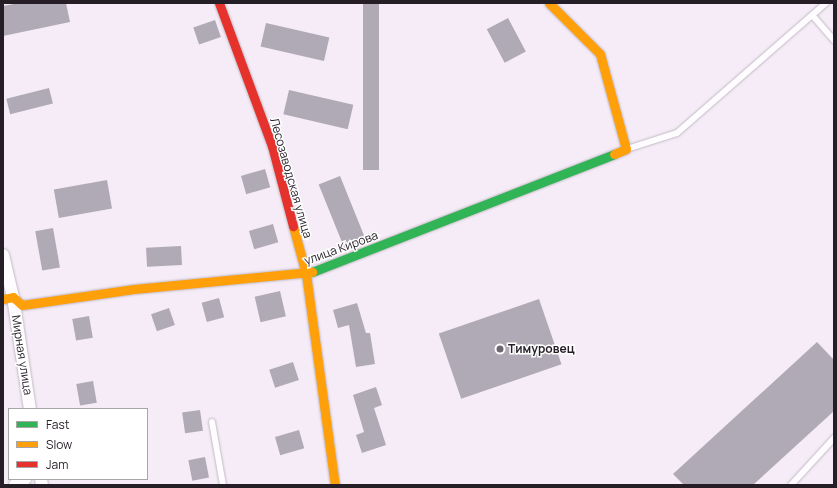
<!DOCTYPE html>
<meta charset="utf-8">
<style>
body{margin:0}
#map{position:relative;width:837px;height:488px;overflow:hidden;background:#f5ecf7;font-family:Manrope,sans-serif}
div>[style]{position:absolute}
.building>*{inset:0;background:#b0aab6;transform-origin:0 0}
.roads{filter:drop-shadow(0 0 1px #c1bac3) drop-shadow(0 0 1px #c1bac3)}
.lane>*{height:6px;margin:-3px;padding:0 3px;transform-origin:3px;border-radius:3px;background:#fefcfe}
.street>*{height:12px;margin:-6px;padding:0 6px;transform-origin:6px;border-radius:6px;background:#fefcfe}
.fast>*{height:9px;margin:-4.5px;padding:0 4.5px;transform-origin:4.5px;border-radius:4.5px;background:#30b455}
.slow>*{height:9px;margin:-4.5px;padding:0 4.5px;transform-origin:4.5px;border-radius:4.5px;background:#ff9f0a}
.jam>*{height:9px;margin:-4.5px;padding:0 4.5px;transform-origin:4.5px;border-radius:4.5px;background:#e5322d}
.dots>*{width:11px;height:11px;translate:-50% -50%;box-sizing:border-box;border:2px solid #fff;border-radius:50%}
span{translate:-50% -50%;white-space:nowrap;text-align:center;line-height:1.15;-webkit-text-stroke:3px #fff;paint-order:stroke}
.street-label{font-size:12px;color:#251e27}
.poi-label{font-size:12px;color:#251e27;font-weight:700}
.left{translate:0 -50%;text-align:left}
.frame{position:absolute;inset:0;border:4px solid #251e27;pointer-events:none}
.legend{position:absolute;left:8px;top:408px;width:140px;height:72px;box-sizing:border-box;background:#fff;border:1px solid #a8a5a9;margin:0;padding:5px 7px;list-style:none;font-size:12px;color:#251e27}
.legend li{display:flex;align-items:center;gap:8px;height:20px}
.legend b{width:20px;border:1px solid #a8a5a9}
</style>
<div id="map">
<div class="building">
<div style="clip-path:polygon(19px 3px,66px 3px,70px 22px,3px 36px,3px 6px)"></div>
<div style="left:363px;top:3px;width:16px;height:167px"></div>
<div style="left:508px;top:18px;width:38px;height:24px;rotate:62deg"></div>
<div style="left:215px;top:20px;width:18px;height:23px;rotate:71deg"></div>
<div style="left:266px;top:23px;width:65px;height:24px;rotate:13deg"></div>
<div style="left:49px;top:88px;width:16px;height:44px;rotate:76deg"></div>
<div style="left:289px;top:90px;width:66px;height:25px;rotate:13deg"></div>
<div style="left:265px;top:169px;width:19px;height:25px;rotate:74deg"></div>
<div style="left:340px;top:176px;width:69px;height:23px;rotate:68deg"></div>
<div style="left:107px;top:180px;width:29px;height:54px;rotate:80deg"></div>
<div style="left:273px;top:224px;width:19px;height:25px;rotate:74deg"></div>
<div style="left:53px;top:228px;width:40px;height:18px;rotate:80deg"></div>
<div style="left:181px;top:246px;width:19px;height:35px;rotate:87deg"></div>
<div style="left:280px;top:291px;width:26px;height:26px;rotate:77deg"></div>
<div style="left:219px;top:298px;width:20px;height:18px;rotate:75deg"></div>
<div style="left:539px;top:299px;width:69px;height:106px;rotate:71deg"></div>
<div style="clip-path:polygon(357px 303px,366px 333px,370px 333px,375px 364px,356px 367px,349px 325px,338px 328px,333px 310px)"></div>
<div style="left:169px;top:308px;width:18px;height:19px;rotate:71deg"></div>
<div style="left:89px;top:316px;width:22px;height:17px;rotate:80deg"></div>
<div style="clip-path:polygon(817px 342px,834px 360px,834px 411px,753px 485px,684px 485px,673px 474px)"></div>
<div style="left:293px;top:362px;width:19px;height:25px;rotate:72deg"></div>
<div style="left:93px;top:381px;width:22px;height:17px;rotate:80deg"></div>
<div style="clip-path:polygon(376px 387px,382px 405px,374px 408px,386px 445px,362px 453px,356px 435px,364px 432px,353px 395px)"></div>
<div style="left:200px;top:410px;width:21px;height:18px;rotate:82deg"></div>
<div style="left:299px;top:430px;width:19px;height:25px;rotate:74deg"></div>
<div style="left:205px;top:457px;width:21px;height:17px;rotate:79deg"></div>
</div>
<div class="roads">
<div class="lane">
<div style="left:813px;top:16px;width:32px;rotate:49deg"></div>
<div style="left:627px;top:149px;width:52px;rotate:-17.7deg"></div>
<div style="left:677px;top:133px;width:198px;rotate:-41.1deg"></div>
<div style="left:212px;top:422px;width:64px;rotate:80.1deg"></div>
<div style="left:791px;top:485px;width:64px;rotate:-47.5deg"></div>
</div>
<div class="street">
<div style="left:3px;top:255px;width:43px;rotate:76.6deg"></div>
<div style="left:13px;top:297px;width:113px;rotate:81.4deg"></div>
<div style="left:41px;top:479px;width:6px;rotate:81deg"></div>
<div style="left:15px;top:485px;width:12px;rotate:-31deg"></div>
</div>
<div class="fast">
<div style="left:312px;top:272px;width:324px;rotate:-21.3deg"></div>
</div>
<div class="slow">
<div style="left:549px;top:3px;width:72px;rotate:45deg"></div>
<div style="left:600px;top:54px;width:98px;rotate:74.7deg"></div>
<div style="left:626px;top:149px;width:13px;rotate:157deg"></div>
<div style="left:293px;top:226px;width:50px;rotate:74.8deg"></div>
<div style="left:306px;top:274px;width:213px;rotate:82.2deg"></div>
<div style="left:3px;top:299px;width:10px;rotate:-11deg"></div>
<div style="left:13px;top:297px;width:12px;rotate:42deg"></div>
<div style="left:22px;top:305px;width:113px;rotate:-8.1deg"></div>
<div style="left:134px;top:289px;width:179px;rotate:-5.5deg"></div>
</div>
<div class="jam">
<div style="left:219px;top:3px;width:153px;rotate:69.7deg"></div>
<div style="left:272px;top:146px;width:83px;rotate:75.3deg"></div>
</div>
</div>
<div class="dots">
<div style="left:500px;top:349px;background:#6e6670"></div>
</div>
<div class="street-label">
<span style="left:291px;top:178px;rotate:74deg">Лесозаводская улица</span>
<span style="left:341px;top:248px;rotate:-20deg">улица Кирова</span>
<span style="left:22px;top:355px;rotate:81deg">Мирная улица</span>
</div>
<div class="poi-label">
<span class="left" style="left:508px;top:349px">Тимуровец</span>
</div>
<div class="frame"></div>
<ul class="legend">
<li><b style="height:5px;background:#30b455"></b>Fast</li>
<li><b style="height:5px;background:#ff9f0a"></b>Slow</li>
<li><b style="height:5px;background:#e5322d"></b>Jam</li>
</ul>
</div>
